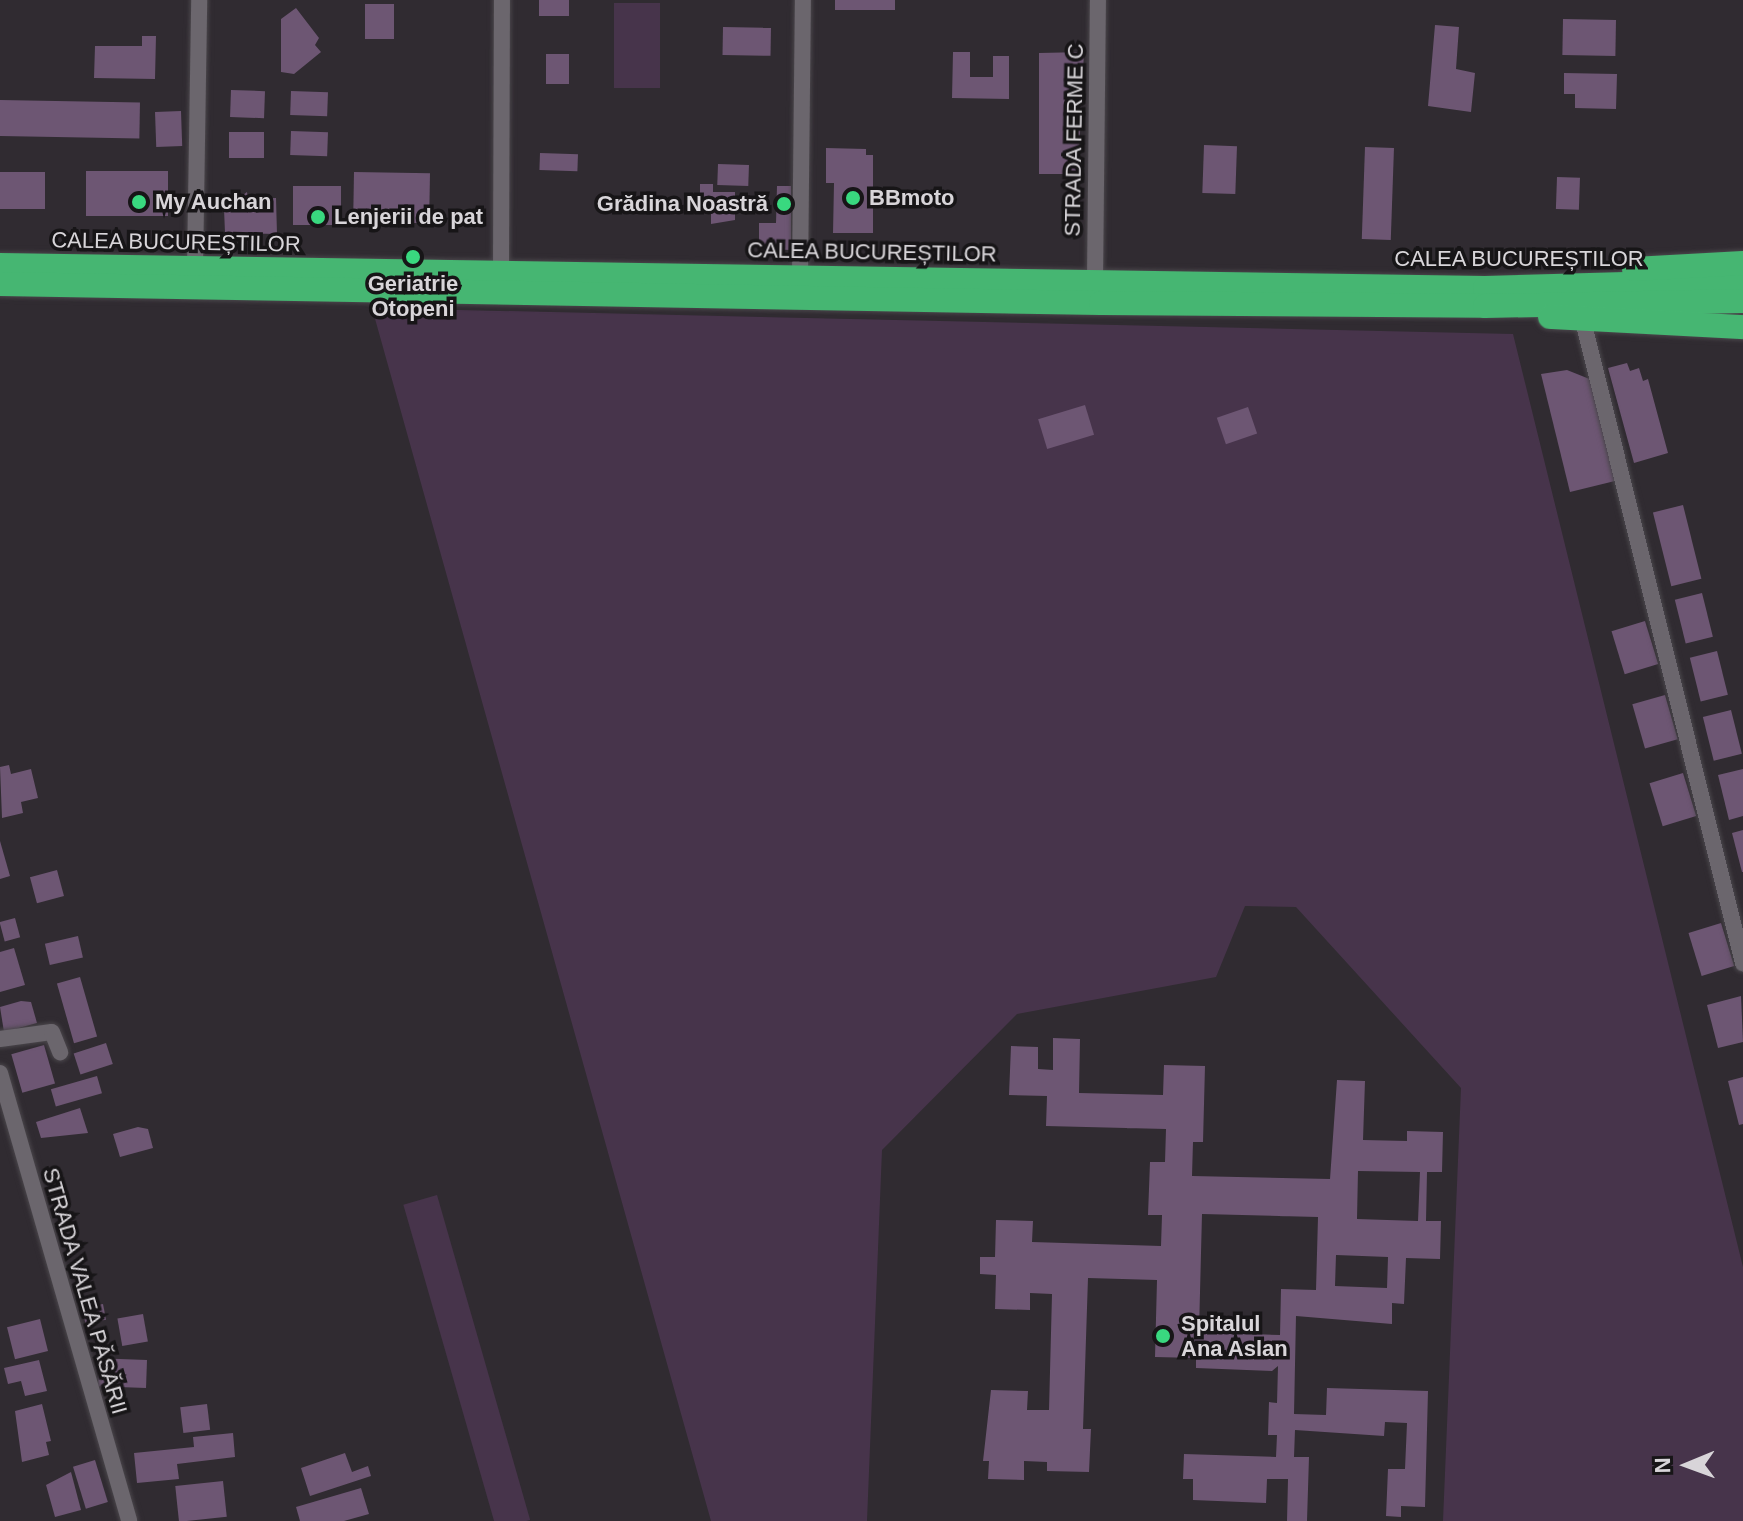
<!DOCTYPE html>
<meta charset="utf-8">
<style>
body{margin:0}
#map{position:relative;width:1743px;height:1521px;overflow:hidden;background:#302b31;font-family:Helvetica,sans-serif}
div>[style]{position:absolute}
.green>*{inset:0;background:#47344b;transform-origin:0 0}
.building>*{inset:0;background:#6d5673;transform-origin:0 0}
.roads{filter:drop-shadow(0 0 2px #4a464b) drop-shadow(0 0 2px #4a464b)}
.street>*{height:16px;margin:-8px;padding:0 8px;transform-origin:8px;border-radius:8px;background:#6b666d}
.highway>*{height:24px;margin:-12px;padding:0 12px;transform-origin:12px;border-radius:12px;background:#46b672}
.dots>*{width:22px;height:22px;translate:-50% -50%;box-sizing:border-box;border:4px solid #171517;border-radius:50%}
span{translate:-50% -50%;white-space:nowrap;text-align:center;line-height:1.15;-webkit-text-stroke:7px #171517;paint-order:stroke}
.street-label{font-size:22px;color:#d8d5d9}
.poi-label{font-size:22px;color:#d8d5d9;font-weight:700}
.left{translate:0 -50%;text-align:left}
.right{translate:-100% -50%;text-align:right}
.north{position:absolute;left:1647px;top:1425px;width:80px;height:80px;-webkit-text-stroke:6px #171517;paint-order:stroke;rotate:269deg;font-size:22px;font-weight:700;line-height:32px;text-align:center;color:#d8d5d9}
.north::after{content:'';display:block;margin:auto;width:28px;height:36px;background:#d8d5d9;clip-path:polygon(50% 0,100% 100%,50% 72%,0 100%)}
</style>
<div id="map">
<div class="green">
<div style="left:614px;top:3px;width:46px;height:85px"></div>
<div style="clip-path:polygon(372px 308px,1513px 334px,1743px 1267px,1743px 1521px,1443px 1521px,1461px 1088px,1296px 907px,1245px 906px,1216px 977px,1017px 1014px,882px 1150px,867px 1521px,711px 1521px)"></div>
<div style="left:437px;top:1195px;width:338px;height:35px;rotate:74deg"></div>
</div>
<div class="building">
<div style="left:539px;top:0;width:30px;height:16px"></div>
<div style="left:835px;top:0;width:60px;height:10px"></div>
<div style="left:365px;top:4px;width:29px;height:35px"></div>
<div style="clip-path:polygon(296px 8px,319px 38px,315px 45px,321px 52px,294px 74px,281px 72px,281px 19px)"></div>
<div style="left:1563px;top:19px;width:53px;height:36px;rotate:1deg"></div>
<div style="clip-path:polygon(1435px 25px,1459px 27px,1456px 69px,1475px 73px,1471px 112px,1428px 106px)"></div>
<div style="left:723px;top:27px;width:48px;height:28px;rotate:1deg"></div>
<div style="clip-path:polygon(142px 36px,156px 36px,155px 79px,94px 78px,95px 46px,142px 46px)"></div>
<div style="clip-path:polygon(953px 52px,970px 52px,970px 77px,993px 77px,993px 56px,1009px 56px,1009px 99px,952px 98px)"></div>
<div style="clip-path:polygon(1084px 52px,1078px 174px,1039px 174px,1039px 53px)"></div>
<div style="left:546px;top:54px;width:23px;height:30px"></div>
<div style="clip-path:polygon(1564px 73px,1617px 74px,1616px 109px,1575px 108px,1575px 94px,1564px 94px)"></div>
<div style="left:231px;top:90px;width:34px;height:27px;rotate:2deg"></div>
<div style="left:291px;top:91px;width:37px;height:24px;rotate:2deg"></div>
<div style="left:0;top:100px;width:140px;height:36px;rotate:1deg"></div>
<div style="left:181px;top:111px;width:35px;height:26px;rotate:88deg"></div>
<div style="left:291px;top:131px;width:37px;height:24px;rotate:2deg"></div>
<div style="left:229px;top:132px;width:35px;height:26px"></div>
<div style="left:1204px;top:145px;width:33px;height:48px;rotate:2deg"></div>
<div style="left:1365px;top:147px;width:29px;height:92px;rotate:2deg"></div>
<div style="clip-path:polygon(826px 148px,866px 149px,866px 155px,873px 155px,873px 233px,833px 233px,834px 183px,826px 183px)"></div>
<div style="left:540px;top:153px;width:38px;height:17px;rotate:2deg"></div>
<div style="left:718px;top:164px;width:31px;height:21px;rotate:2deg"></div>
<div style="left:86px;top:171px;width:82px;height:45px"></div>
<div style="left:0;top:172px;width:45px;height:37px"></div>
<div style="left:354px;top:172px;width:76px;height:50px;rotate:1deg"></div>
<div style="left:1557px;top:177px;width:23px;height:32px;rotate:2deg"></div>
<div style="clip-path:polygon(700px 184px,713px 184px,713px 192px,735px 192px,735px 220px,711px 224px,711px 212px,700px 212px)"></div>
<div style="left:293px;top:186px;width:48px;height:39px"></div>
<div style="clip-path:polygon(777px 186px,791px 186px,791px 250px,759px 249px,759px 223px,776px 223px)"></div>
<div style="clip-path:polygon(247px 192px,248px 199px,276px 198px,277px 234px,225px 233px,224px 209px)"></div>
<div style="clip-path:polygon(1627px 363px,1630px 371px,1639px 368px,1643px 381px,1648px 379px,1668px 453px,1634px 463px,1608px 368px)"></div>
<div style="clip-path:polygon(1567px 370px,1592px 380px,1619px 480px,1570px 492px,1541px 374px)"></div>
<div style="left:1085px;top:405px;width:31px;height:49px;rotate:73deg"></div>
<div style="left:1248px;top:407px;width:28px;height:33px;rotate:71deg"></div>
<div style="left:1683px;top:505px;width:76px;height:31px;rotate:76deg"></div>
<div style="left:1702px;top:593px;width:45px;height:28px;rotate:76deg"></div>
<div style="left:1645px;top:621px;width:45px;height:35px;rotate:73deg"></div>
<div style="left:1717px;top:651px;width:45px;height:28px;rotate:76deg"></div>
<div style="left:1665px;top:695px;width:46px;height:34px;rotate:74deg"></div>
<div style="left:1731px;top:710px;width:45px;height:29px;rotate:76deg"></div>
<div style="clip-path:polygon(9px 765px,11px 774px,31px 769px,38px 798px,21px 802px,23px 813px,2px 818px,0 767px)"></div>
<div style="clip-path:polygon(1743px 769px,1743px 816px,1729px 820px,1718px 775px)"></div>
<div style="left:1683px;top:773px;width:45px;height:35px;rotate:73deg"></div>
<div style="clip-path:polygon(1743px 830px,1743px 872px,1742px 872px,1732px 833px)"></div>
<div style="clip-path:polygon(0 841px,10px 876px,0 879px)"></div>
<div style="left:57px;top:870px;width:27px;height:28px;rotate:75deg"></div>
<div style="left:15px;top:918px;width:20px;height:16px;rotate:75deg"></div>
<div style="left:1721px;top:923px;width:45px;height:34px;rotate:73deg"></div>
<div style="left:78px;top:936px;width:22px;height:34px;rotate:77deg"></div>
<div style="clip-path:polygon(14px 948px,25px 985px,0 992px,0 952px)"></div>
<div style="left:80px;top:977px;width:62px;height:24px;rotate:74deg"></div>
<div style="clip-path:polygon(1741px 996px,1743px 1042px,1718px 1048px,1707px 1005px)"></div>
<div style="clip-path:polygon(21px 1001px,31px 1002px,37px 1023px,4px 1032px,0 1007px)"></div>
<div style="clip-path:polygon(evenodd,1053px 1038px,1080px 1039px,1079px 1093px,1163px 1095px,1164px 1065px,1205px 1066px,1203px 1142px,1193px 1142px,1192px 1176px,1330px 1179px,1337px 1080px,1365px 1081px,1363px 1140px,1407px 1141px,1407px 1131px,1443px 1132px,1442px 1172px,1427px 1172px,1426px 1221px,1441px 1221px,1440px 1259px,1406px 1258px,1404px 1304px,1392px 1303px,1392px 1324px,1296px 1316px,1294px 1414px,1326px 1415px,1327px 1388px,1428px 1391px,1425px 1507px,1401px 1506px,1401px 1517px,1386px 1516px,1388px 1469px,1405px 1469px,1407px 1423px,1385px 1422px,1384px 1436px,1295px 1430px,1294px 1457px,1309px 1457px,1307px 1521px,1287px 1521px,1288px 1479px,1267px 1479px,1266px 1503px,1193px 1500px,1193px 1479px,1183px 1479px,1184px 1454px,1276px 1457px,1277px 1435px,1268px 1435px,1269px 1402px,1277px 1403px,1278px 1366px,1272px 1371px,1196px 1368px,1196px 1358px,1155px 1357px,1157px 1280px,1088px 1278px,1083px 1429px,1091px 1429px,1089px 1472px,1047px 1471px,1047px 1462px,1024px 1461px,1024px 1480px,988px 1479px,989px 1461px,983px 1461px,991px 1390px,1028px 1391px,1027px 1410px,1049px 1410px,1052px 1294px,1030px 1293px,1030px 1310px,995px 1309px,996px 1275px,980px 1274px,980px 1257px,995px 1257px,996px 1220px,1033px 1221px,1032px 1242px,1161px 1246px,1162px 1215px,1148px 1215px,1150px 1162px,1165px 1162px,1166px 1129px,1046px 1126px,1047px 1096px,1009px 1095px,1011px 1046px,1038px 1047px,1038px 1069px,1053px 1070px,1053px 1038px,1358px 1171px,1420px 1172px,1418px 1221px,1357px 1219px,1358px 1171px,1053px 1038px,1202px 1214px,1318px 1217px,1316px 1290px,1281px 1289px,1280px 1335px,1199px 1332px,1202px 1214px,1053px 1038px,1336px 1255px,1388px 1257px,1387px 1288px,1335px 1286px,1336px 1255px)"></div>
<div style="left:106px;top:1043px;width:22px;height:34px;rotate:72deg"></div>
<div style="left:44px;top:1045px;width:40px;height:34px;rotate:74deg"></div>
<div style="left:97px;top:1076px;width:18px;height:48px;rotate:74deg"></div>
<div style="clip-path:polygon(1743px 1077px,1743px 1124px,1739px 1125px,1728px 1081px)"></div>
<div style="clip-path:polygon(80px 1108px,88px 1133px,41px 1138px,36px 1122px)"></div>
<div style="clip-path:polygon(138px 1127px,148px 1129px,153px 1148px,120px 1157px,113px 1134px)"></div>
<div style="left:103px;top:1304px;width:16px;height:21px;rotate:79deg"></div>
<div style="left:143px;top:1314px;width:28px;height:26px;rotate:80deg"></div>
<div style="left:40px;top:1319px;width:33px;height:34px;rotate:76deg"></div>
<div style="clip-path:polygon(39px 1360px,47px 1391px,25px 1396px,21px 1381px,8px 1384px,4px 1368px)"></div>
<div style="left:147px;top:1360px;width:28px;height:48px;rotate:92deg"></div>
<div style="clip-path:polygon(42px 1404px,51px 1441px,46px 1442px,49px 1455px,22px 1462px,15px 1411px)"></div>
<div style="left:207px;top:1404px;width:26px;height:27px;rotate:83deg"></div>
<div style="clip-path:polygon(233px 1433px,235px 1457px,177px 1464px,179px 1479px,137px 1483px,134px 1453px,194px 1447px,193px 1437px)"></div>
<div style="clip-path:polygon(345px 1453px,352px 1472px,368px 1466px,371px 1476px,310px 1496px,301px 1468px)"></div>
<div style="left:95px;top:1460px;width:44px;height:23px;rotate:73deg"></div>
<div style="clip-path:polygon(71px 1472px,81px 1510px,55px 1517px,46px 1485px)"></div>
<div style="left:223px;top:1481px;width:36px;height:48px;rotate:84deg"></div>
<div style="clip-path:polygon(361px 1488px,369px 1514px,344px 1521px,300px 1521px,296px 1507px)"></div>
</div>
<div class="roads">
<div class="street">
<div style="left:195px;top:268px;width:268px;rotate:-89.1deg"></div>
<div style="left:501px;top:273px;width:273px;rotate:-89.8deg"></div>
<div style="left:800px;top:277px;width:277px;rotate:-89.4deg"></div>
<div style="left:1095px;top:280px;width:280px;rotate:-89.4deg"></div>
<div style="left:1583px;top:321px;width:662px;rotate:76.01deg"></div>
<div style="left:0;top:1039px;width:52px;rotate:-7.7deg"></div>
<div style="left:52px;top:1032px;width:22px;rotate:68deg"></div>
<div style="left:0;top:1073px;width:466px;rotate:73.9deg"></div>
</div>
<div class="highway">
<div style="left:0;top:265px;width:1485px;rotate:0.89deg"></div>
<div style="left:1485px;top:288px;width:258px;rotate:-1.6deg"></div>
<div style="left:1634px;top:269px;width:109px;rotate:-3.2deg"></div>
<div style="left:0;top:284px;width:1101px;rotate:0.99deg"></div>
<div style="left:1101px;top:303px;width:384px;rotate:0.4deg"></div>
<div style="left:1485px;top:306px;width:258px;rotate:-1.1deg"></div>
<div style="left:1550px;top:317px;width:193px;rotate:3deg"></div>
</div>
</div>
<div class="dots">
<div style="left:853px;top:198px;background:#39d87f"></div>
<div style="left:139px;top:202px;background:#39d87f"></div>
<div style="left:784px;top:204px;background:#39d87f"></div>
<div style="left:318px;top:217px;background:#39d87f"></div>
<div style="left:413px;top:257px;background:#39d87f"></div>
<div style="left:1163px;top:1336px;background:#39d87f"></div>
</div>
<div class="street-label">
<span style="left:1074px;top:140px;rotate:-89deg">STRADA FERME C</span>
<span style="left:176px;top:242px;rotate:1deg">CALEA BUCUREȘTILOR</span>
<span style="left:872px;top:252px;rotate:1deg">CALEA BUCUREȘTILOR</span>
<span style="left:1519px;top:259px">CALEA BUCUREȘTILOR</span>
<span style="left:85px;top:1291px;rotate:74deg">STRADA VALEA PĂSĂRII</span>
</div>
<div class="poi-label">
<span class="left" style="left:869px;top:198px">BBmoto</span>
<span class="left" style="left:155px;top:202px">My Auchan</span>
<span class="right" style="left:768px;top:204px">Grădina Noastră</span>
<span class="left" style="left:334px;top:217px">Lenjerii de pat</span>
<span style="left:413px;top:296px">Geriatrie<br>Otopeni</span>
<span class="left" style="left:1181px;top:1336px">Spitalul<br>Ana Aslan</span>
</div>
<div class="north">N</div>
</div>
